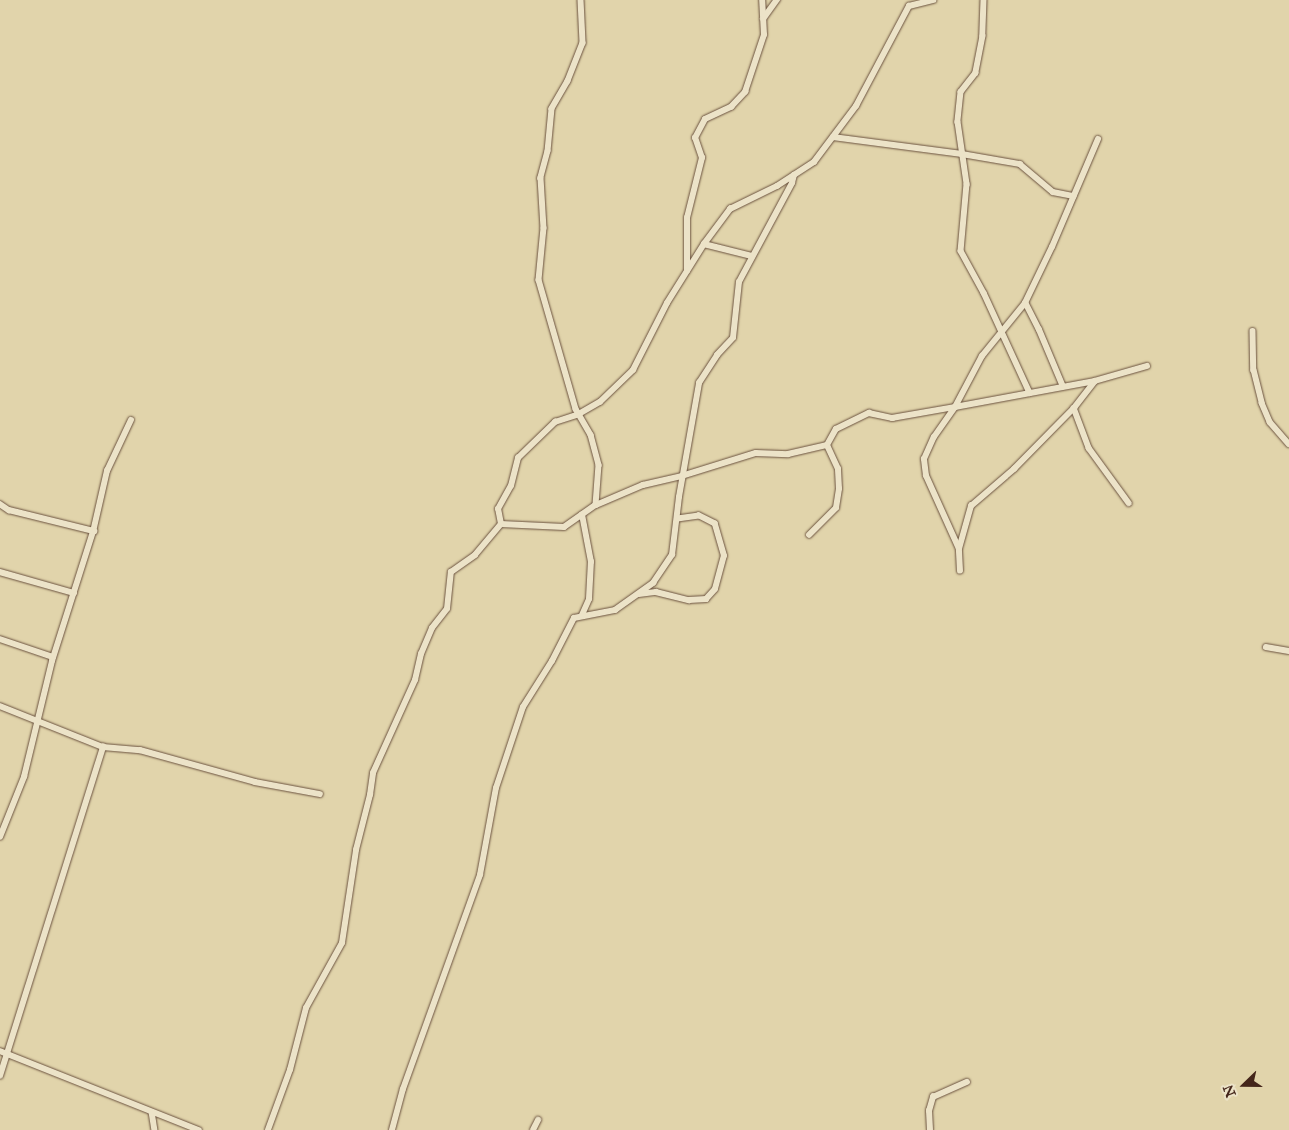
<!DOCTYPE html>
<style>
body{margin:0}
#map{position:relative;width:1289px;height:1130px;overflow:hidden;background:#e1d4ab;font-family:"IM FELL Great Primer",serif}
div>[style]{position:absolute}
.roads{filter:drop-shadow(0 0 1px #6b523f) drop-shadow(0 0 1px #6b523f)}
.minor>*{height:5.5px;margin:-2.75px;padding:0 2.75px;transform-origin:2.75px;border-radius:2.75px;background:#ece3c8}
span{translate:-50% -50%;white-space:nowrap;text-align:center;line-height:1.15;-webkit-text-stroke:4px #ece3c8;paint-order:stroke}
.north{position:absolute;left:1219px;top:1060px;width:50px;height:50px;-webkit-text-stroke:4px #ece3c8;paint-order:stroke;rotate:248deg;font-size:14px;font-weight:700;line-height:20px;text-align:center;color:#44261b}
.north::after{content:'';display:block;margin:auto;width:18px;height:22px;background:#44261b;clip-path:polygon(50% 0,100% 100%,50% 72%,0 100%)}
</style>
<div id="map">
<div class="roads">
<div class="minor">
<div style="left:581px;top:0;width:43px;rotate:87.3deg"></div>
<div style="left:583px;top:43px;width:41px;rotate:111.5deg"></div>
<div style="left:568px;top:81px;width:32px;rotate:120deg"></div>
<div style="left:552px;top:109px;width:42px;rotate:95.4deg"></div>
<div style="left:548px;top:151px;width:28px;rotate:105deg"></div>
<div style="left:541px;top:178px;width:50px;rotate:86.6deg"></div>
<div style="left:544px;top:228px;width:52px;rotate:95.5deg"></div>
<div style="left:539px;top:280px;width:134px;rotate:74deg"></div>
<div style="left:576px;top:409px;width:30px;rotate:60deg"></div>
<div style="left:591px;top:435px;width:31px;rotate:75deg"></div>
<div style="left:599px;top:465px;width:40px;rotate:94.3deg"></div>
<div style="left:984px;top:0;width:36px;rotate:92deg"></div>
<div style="left:983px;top:36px;width:38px;rotate:101deg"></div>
<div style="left:976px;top:73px;width:24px;rotate:128deg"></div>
<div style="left:961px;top:92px;width:30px;rotate:96deg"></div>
<div style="left:958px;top:122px;width:63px;rotate:81.7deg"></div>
<div style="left:967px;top:184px;width:67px;rotate:95.1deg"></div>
<div style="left:961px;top:251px;width:48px;rotate:61.3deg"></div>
<div style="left:984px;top:293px;width:110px;rotate:65.3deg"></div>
<div style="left:763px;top:19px;width:24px;rotate:-54deg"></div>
<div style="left:833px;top:137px;width:130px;rotate:7.5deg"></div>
<div style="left:962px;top:154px;width:59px;rotate:9.8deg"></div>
<div style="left:1020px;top:164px;width:43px;rotate:40.3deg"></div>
<div style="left:1053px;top:192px;width:21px;rotate:11deg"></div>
<div style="left:704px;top:244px;width:49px;rotate:14deg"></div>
<div style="left:687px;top:271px;width:53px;rotate:-90deg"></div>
<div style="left:687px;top:218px;width:62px;rotate:-76deg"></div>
<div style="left:702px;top:158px;width:21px;rotate:-109deg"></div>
<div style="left:695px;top:138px;width:21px;rotate:-62deg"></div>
<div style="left:705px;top:119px;width:29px;rotate:-25deg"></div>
<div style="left:731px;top:107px;width:21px;rotate:-47deg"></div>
<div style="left:745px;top:92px;width:60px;rotate:-71.6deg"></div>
<div style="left:764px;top:35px;width:35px;rotate:-93deg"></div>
<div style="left:1253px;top:331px;width:39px;rotate:89deg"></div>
<div style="left:1254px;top:370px;width:34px;rotate:76deg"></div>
<div style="left:1262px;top:403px;width:21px;rotate:67deg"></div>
<div style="left:1270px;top:422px;width:29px;rotate:49deg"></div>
<div style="left:1063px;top:387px;width:62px;rotate:-112.8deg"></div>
<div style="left:1039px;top:330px;width:30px;rotate:-117deg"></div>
<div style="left:1025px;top:303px;width:62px;rotate:-64.3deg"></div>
<div style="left:1052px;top:247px;width:117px;rotate:-66.9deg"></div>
<div style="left:1074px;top:408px;width:43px;rotate:69.4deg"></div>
<div style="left:1089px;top:448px;width:68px;rotate:54deg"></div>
<div style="left:0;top:504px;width:11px;rotate:34deg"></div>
<div style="left:9px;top:510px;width:88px;rotate:13.9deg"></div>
<div style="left:501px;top:524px;width:63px;rotate:2.7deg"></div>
<div style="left:564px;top:527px;width:39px;rotate:-35deg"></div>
<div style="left:596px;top:505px;width:51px;rotate:-23.1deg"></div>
<div style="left:643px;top:485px;width:40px;rotate:-13deg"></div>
<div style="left:682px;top:476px;width:77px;rotate:-17.3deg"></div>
<div style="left:756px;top:453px;width:32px;rotate:2deg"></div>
<div style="left:788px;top:454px;width:40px;rotate:-13deg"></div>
<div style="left:827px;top:445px;width:18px;rotate:-61deg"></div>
<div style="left:836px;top:429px;width:37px;rotate:-26deg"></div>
<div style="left:869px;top:413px;width:24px;rotate:12deg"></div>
<div style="left:892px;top:418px;width:64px;rotate:-9.9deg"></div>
<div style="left:955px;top:407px;width:142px;rotate:-10.5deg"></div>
<div style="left:1095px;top:381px;width:54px;rotate:-16.1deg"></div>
<div style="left:809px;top:535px;width:38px;rotate:-45deg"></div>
<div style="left:836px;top:508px;width:19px;rotate:-81deg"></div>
<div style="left:839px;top:489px;width:20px;rotate:-93deg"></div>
<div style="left:838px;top:469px;width:26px;rotate:-115deg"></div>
<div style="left:959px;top:549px;width:45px;rotate:-74.4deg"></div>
<div style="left:971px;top:506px;width:57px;rotate:-40.7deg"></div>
<div style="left:1014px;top:469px;width:86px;rotate:-45.5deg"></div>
<div style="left:1074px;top:408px;width:34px;rotate:-52deg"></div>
<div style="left:960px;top:571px;width:22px;rotate:-93deg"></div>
<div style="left:959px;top:549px;width:80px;rotate:-114.3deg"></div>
<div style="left:926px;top:476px;width:17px;rotate:-97deg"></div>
<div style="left:924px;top:459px;width:24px;rotate:-66deg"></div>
<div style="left:934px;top:437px;width:37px;rotate:-55deg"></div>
<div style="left:955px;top:407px;width:58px;rotate:-62.1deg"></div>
<div style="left:982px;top:356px;width:68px;rotate:-50.9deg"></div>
<div style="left:0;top:572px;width:77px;rotate:15.8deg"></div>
<div style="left:639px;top:594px;width:17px;rotate:-7deg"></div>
<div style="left:656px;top:592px;width:34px;rotate:14deg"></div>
<div style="left:689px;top:600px;width:17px;rotate:-3deg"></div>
<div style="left:706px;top:599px;width:13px;rotate:-48deg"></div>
<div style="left:715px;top:589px;width:34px;rotate:-75deg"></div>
<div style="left:724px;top:556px;width:33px;rotate:-106deg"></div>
<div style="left:715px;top:524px;width:18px;rotate:-153deg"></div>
<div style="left:699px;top:516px;width:21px;rotate:172deg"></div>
<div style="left:582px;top:615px;width:17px;rotate:-66deg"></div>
<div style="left:589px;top:599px;width:37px;rotate:-87deg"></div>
<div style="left:591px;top:562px;width:48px;rotate:-100.8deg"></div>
<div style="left:0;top:639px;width:56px;rotate:18.8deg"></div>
<div style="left:1266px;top:647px;width:23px;rotate:10deg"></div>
<div style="left:0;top:706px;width:111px;rotate:21.7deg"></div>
<div style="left:103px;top:747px;width:37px;rotate:5deg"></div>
<div style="left:140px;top:750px;width:119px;rotate:15.5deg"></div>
<div style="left:255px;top:782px;width:66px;rotate:10.5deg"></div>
<div style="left:0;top:837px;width:65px;rotate:-68.2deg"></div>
<div style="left:24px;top:777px;width:119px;rotate:-76.4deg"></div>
<div style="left:52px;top:661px;width:135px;rotate:-72.4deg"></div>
<div style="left:93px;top:532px;width:63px;rotate:-77.1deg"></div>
<div style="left:107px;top:471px;width:56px;rotate:-64.8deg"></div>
<div style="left:0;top:1051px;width:214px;rotate:21.7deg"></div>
<div style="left:0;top:1076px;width:345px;rotate:-72.6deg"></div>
<div style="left:152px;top:1112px;width:18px;rotate:81deg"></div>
<div style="left:268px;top:1130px;width:64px;rotate:-69.9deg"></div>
<div style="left:290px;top:1070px;width:64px;rotate:-75.5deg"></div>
<div style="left:306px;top:1008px;width:74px;rotate:-61deg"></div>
<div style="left:342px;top:943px;width:94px;rotate:-81.4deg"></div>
<div style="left:356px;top:850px;width:57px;rotate:-75.7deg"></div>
<div style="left:370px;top:795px;width:22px;rotate:-82deg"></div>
<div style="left:373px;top:773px;width:102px;rotate:-65.7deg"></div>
<div style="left:415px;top:680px;width:27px;rotate:-77deg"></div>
<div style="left:421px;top:654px;width:28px;rotate:-67deg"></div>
<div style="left:432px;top:628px;width:24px;rotate:-52deg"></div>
<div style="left:447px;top:609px;width:37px;rotate:-84deg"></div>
<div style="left:451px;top:572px;width:29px;rotate:-35deg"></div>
<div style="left:475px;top:555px;width:40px;rotate:-50deg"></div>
<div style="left:501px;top:524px;width:15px;rotate:-101deg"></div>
<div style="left:498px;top:509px;width:26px;rotate:-61deg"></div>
<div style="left:511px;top:486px;width:29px;rotate:-76deg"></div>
<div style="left:518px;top:458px;width:52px;rotate:-44.2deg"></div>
<div style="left:555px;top:422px;width:25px;rotate:-18deg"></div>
<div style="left:579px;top:414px;width:24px;rotate:-30deg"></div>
<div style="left:600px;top:402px;width:46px;rotate:-44.1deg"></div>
<div style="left:633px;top:370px;width:75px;rotate:-63.1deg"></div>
<div style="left:667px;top:303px;width:70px;rotate:-57.9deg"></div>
<div style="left:704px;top:244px;width:44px;rotate:-53.4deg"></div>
<div style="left:730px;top:209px;width:52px;rotate:-26.1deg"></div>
<div style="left:777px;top:186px;width:44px;rotate:-33deg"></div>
<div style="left:814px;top:162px;width:70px;rotate:-53.1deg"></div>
<div style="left:856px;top:106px;width:113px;rotate:-62.1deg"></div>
<div style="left:909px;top:6px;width:25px;rotate:-14deg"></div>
<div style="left:392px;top:1130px;width:42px;rotate:-75deg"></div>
<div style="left:403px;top:1089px;width:227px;rotate:-70.2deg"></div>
<div style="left:480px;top:875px;width:88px;rotate:-79.6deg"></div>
<div style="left:496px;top:788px;width:85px;rotate:-71.6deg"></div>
<div style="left:523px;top:707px;width:54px;rotate:-57.8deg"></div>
<div style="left:552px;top:661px;width:48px;rotate:-62.9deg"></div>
<div style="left:574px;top:618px;width:42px;rotate:-11deg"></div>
<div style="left:615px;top:610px;width:47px;rotate:-35.4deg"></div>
<div style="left:653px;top:583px;width:34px;rotate:-56deg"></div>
<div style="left:672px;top:555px;width:58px;rotate:-83.1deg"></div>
<div style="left:679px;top:497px;width:116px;rotate:-80deg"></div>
<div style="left:699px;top:383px;width:33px;rotate:-57deg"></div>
<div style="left:717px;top:355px;width:23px;rotate:-47deg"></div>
<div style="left:733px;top:338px;width:56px;rotate:-83.9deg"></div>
<div style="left:739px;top:282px;width:112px;rotate:-61.8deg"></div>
<div style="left:792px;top:183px;width:8px;rotate:-76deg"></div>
<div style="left:533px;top:1130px;width:11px;rotate:-63deg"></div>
<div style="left:930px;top:1130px;width:19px;rotate:-93deg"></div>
<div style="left:929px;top:1111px;width:15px;rotate:-74deg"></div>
<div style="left:933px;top:1097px;width:37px;rotate:-24deg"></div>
</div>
</div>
<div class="north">N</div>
</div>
